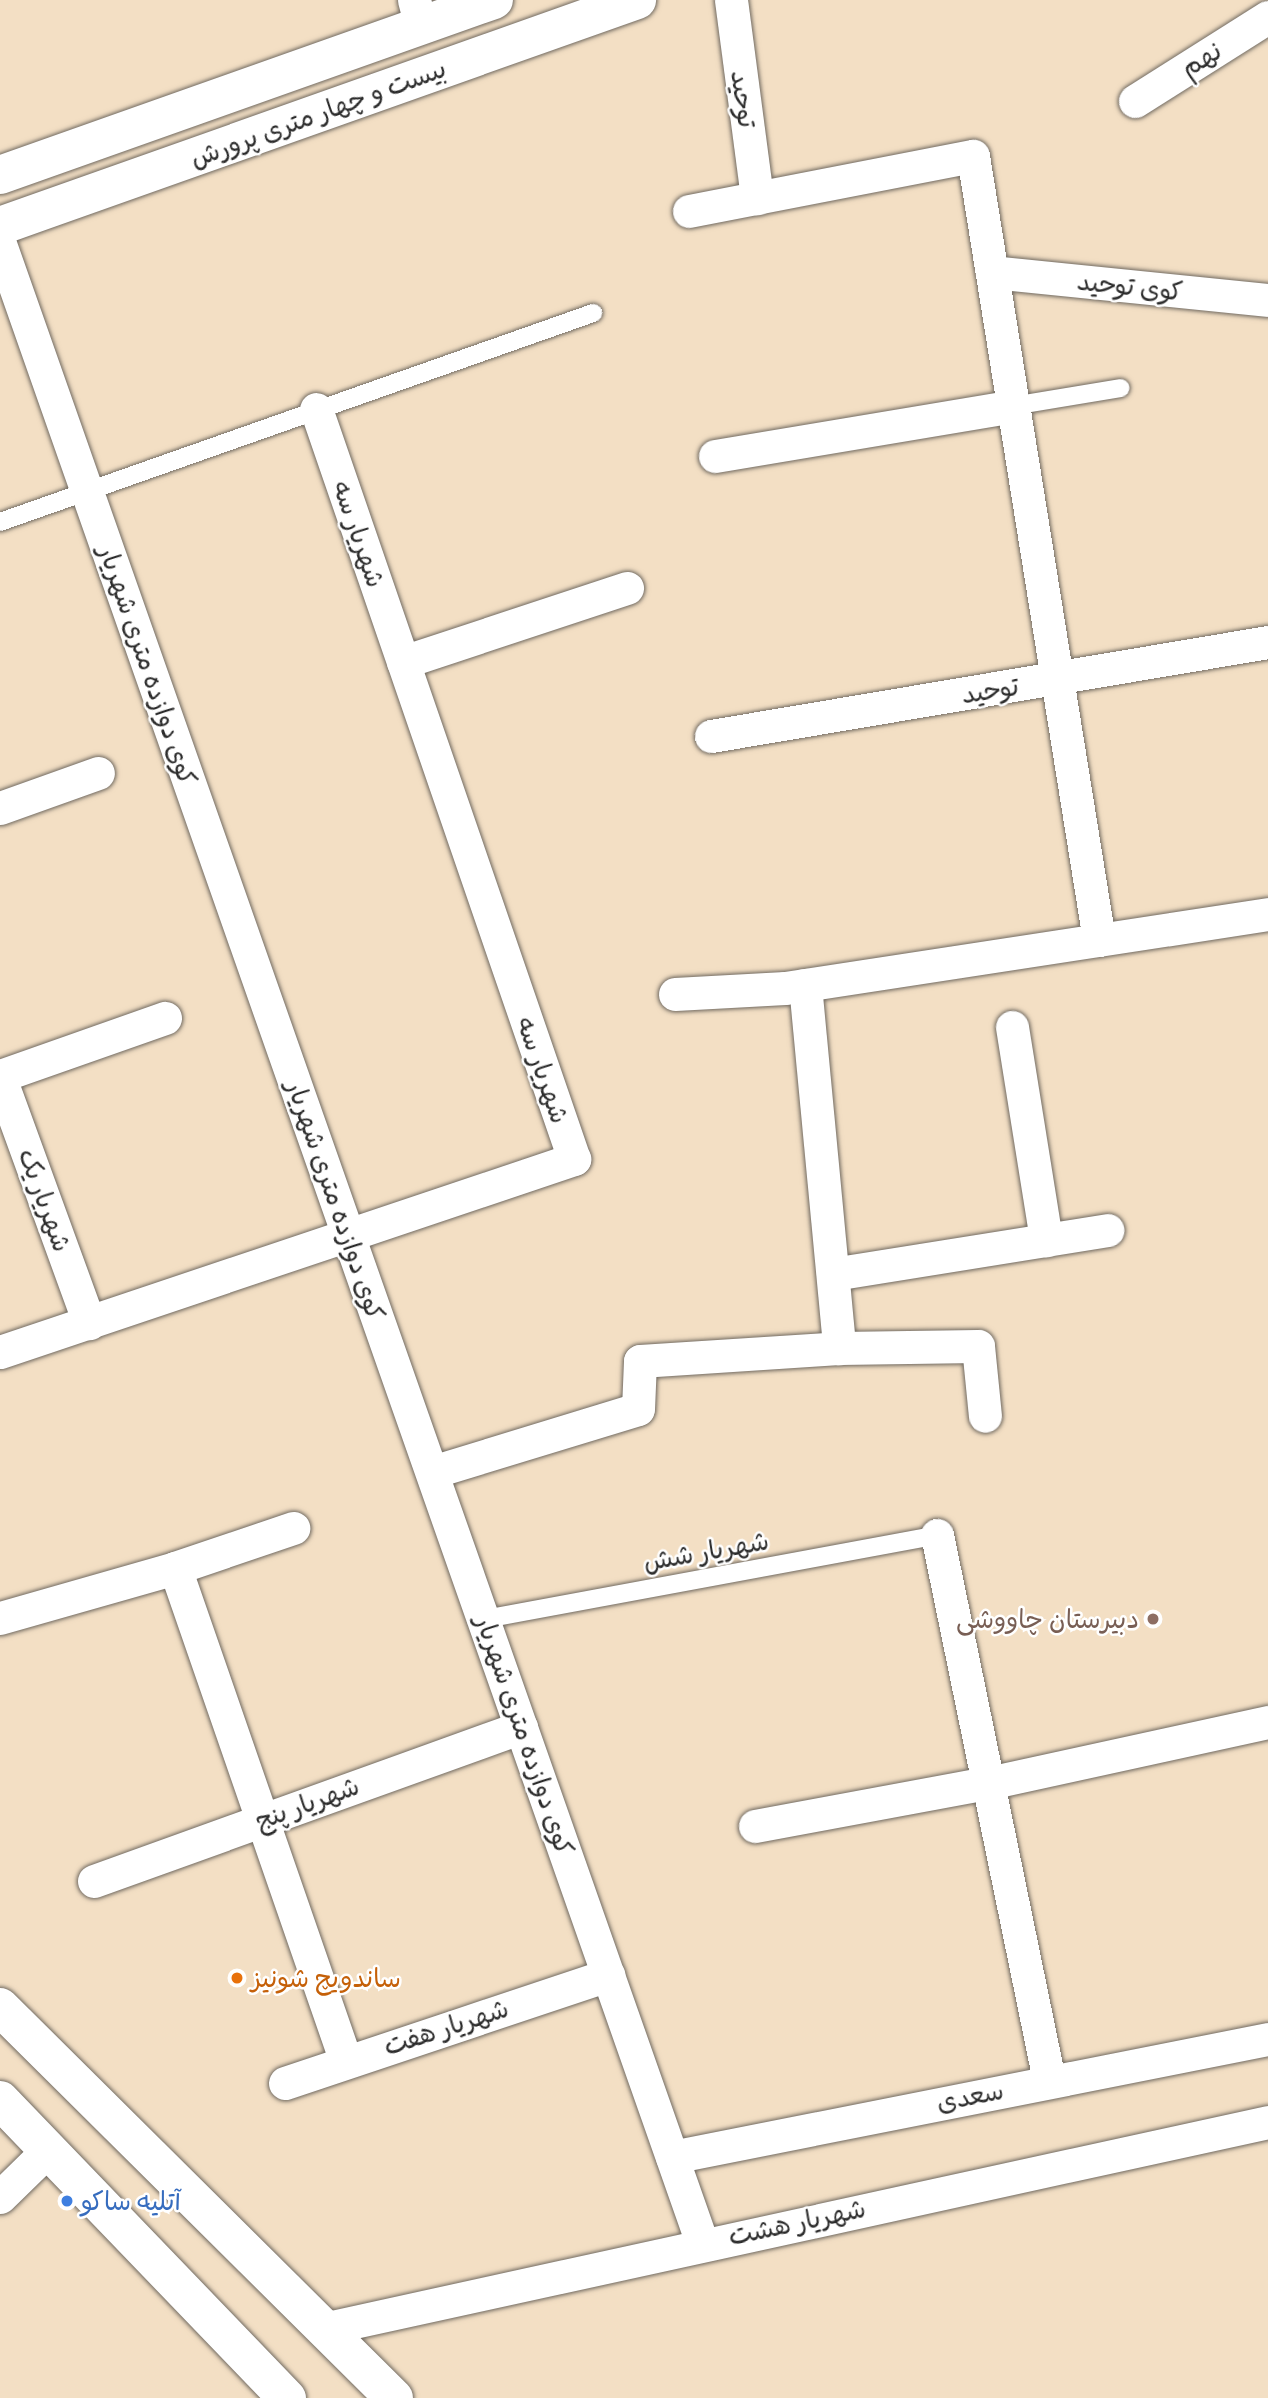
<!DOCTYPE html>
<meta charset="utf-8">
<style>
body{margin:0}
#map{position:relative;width:1268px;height:2398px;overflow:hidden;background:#f3dfc4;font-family:"Patrick Hand","Playpen Sans Arabic",sans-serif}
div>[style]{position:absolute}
.roads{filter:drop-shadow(0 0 2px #716a61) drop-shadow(0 0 2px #716a61)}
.lane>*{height:18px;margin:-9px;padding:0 9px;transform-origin:9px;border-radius:9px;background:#fff}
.street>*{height:33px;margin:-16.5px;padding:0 16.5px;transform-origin:16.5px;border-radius:16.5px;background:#fff}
.secondary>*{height:38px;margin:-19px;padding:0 19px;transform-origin:19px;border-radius:19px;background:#fff}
.dots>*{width:19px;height:19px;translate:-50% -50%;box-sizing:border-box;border:4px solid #fff;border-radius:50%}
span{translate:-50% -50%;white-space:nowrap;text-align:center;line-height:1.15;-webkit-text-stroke:5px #fff;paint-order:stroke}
.street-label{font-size:26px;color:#2b2b2b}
.education-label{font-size:26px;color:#785e54}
.right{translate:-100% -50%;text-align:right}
.food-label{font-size:26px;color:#c56008}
.left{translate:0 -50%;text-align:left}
.shop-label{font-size:26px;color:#366cbe}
</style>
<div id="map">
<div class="roads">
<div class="lane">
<div style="left:1013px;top:406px;width:109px;rotate:-9.5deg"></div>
<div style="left:0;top:522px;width:629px;rotate:-19.41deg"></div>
<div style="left:485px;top:1619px;width:460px;rotate:-10.5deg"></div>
</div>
<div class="street">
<div style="left:414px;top:0;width:27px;rotate:75deg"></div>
<div style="left:731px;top:0;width:200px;rotate:82.5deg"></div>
<div style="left:1135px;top:101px;width:157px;rotate:-32.3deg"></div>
<div style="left:689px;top:211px;width:289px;rotate:-11deg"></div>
<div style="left:973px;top:156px;width:794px;rotate:80.87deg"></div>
<div style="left:0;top:244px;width:2119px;rotate:70.65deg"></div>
<div style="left:992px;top:272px;width:277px;rotate:5.8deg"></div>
<div style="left:715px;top:456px;width:302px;rotate:-9.5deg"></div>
<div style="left:403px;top:662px;width:236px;rotate:-18.3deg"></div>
<div style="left:711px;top:736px;width:565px;rotate:-9.58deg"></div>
<div style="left:0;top:808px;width:104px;rotate:-19.7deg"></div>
<div style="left:805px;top:985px;width:365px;rotate:84.6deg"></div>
<div style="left:675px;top:994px;width:110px;rotate:-3.1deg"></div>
<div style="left:785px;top:988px;width:489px;rotate:-8.7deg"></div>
<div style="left:1012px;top:1027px;width:216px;rotate:80.9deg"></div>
<div style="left:0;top:1076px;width:175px;rotate:-19.4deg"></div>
<div style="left:0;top:1078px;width:261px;rotate:70deg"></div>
<div style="left:833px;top:1274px;width:278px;rotate:-9.1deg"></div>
<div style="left:0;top:1352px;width:606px;rotate:-18.58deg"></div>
<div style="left:574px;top:1159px;width:793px;rotate:-108.98deg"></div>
<div style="left:432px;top:1472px;width:215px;rotate:-17deg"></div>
<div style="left:638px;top:1409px;width:48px;rotate:-87.6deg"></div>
<div style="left:640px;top:1361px;width:199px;rotate:-3.7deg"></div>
<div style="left:839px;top:1348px;width:139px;rotate:-0.8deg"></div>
<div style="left:978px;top:1346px;width:70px;rotate:84.3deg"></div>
<div style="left:937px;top:1535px;width:556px;rotate:78.39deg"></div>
<div style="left:175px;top:1568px;width:520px;rotate:70.9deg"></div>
<div style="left:0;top:1618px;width:182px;rotate:-15.9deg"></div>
<div style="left:175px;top:1568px;width:125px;rotate:-18.7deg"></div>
<div style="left:755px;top:1826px;width:237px;rotate:-10.5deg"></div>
<div style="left:988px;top:1783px;width:287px;rotate:-12.3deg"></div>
<div style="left:94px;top:1881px;width:454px;rotate:-19.8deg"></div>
<div style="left:285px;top:2083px;width:341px;rotate:-18.5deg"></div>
<div style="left:672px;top:2157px;width:608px;rotate:-11.2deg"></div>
<div style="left:0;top:2197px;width:67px;rotate:-44.4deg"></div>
<div style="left:327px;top:2328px;width:963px;rotate:-12.35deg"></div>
</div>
<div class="secondary">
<div style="left:0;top:175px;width:524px;rotate:-19.51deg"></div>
<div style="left:0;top:226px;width:676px;rotate:-19.53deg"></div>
<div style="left:0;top:2007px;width:555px;rotate:44.78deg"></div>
<div style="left:0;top:2100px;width:414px;rotate:46.1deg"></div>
</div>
</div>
<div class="dots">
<div style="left:1153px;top:1619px;background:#8d6e63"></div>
<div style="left:237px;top:1978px;background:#e8710a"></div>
<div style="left:67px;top:2201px;background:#3f7fe0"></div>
</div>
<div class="street-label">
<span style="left:1201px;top:59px;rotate:-32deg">نهم</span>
<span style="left:744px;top:99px;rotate:82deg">توحید</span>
<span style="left:318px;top:113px;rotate:-20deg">بیست و چهار متری پرورش</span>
<span style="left:1130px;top:286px;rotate:6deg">کوی توحید</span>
<span style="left:359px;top:534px;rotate:71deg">شهریار سه</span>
<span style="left:148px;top:665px;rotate:71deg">کوی دوازده متری شهریار</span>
<span style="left:990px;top:690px;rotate:-9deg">توحید</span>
<span style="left:543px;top:1070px;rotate:71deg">شهریار سه</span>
<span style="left:45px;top:1200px;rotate:70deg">شهریار یک</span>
<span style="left:336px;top:1200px;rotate:71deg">کوی دوازده متری شهریار</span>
<span style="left:706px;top:1551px;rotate:-10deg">شهریار شش</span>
<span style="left:525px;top:1735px;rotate:71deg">کوی دوازده متری شهریار</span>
<span style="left:307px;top:1803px;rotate:-20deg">شهریار پنج</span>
<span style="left:446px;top:2027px;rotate:-18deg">شهریار هفت</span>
<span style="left:970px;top:2096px;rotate:-11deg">سعدی</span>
<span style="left:797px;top:2222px;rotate:-12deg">شهریار هشت</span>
</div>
<div class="education-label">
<span class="right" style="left:1139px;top:1619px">دبیرستان چاووشی</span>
</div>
<div class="food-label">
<span class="left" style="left:251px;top:1978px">ساندویچ شونیز</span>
</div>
<div class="shop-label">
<span class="left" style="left:81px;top:2201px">آتلیه ساکو</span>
</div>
</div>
